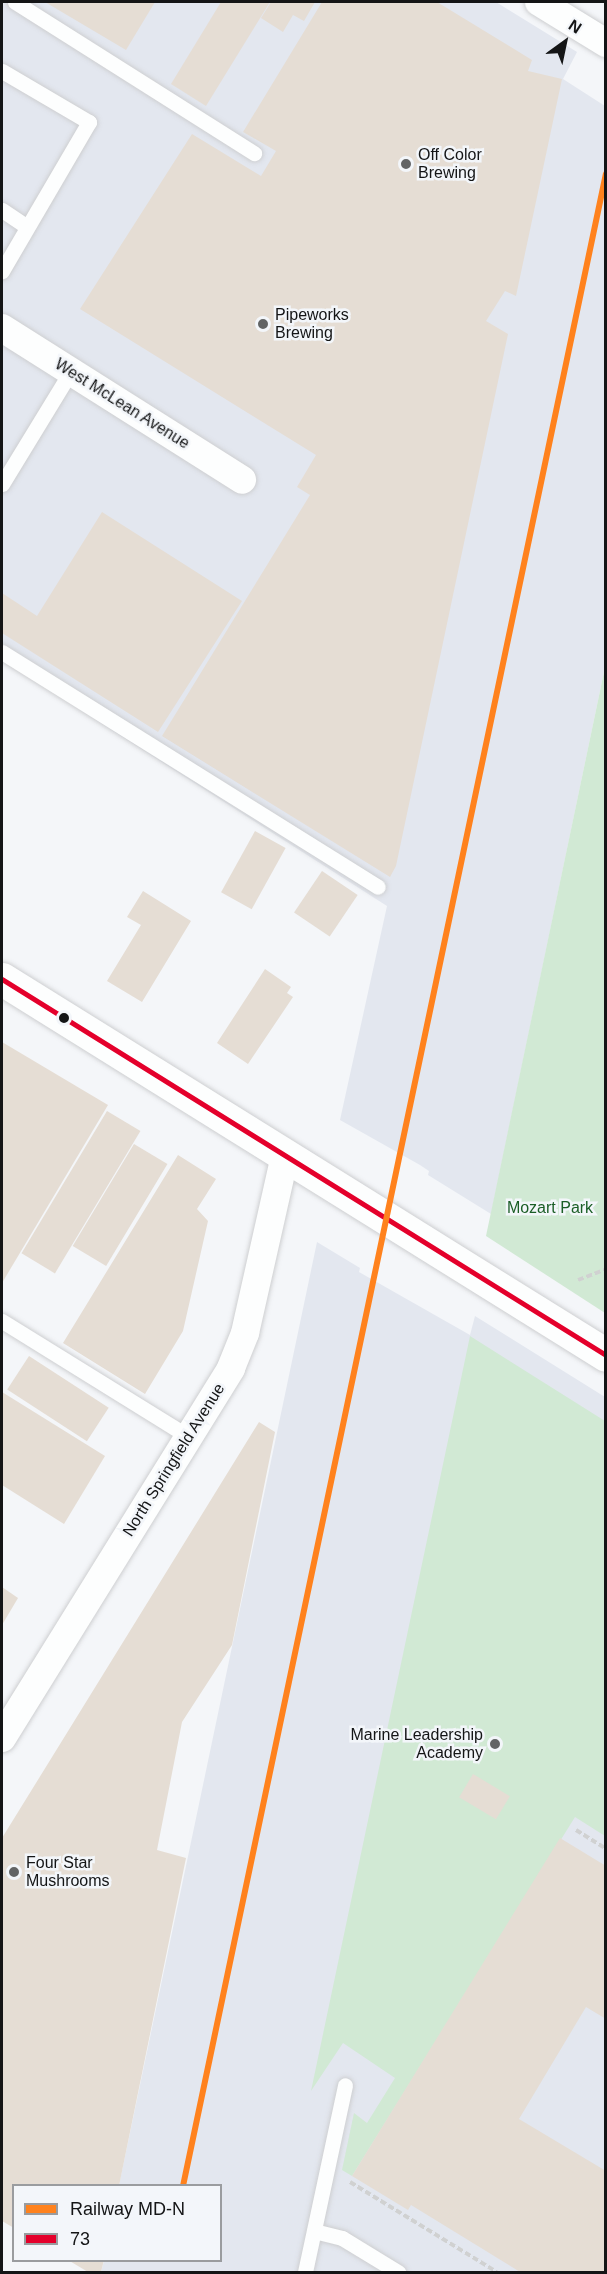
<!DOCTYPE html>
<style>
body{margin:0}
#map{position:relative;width:607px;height:2274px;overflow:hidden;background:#f4f6f9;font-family:Arial,sans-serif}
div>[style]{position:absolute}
.built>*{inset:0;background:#e3e7ef}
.green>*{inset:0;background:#d1e9d4}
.building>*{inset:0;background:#e5ddd4;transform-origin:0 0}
.path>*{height:4px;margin-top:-2px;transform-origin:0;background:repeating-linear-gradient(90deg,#d0d1d1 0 6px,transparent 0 9px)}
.roads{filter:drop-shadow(0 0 2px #cecfd1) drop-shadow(0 0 2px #cecfd1)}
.service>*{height:15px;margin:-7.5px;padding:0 7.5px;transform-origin:7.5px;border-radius:7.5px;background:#fdfefe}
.minor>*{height:28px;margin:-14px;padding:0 14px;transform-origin:14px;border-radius:14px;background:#fdfefe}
.secondary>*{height:33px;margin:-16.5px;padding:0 16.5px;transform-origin:16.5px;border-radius:16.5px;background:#fdfefe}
.bus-1>*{height:4.5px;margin:-2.25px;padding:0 2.25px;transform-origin:2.25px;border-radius:2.25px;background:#e4002b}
.rail-1>*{height:6px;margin:-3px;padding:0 3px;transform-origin:3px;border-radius:3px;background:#ff821d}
.dots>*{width:16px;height:16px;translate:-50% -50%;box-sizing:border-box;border:3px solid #f3f6fa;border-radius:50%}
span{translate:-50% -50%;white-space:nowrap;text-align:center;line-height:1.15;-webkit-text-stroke:5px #f3f6fa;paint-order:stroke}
.poi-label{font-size:16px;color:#141516}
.left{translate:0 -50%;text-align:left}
.right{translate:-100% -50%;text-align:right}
.street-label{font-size:16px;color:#141516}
.park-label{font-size:16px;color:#1b5e26}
.frame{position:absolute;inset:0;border:3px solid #141516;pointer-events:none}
.legend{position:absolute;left:12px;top:2184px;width:210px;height:78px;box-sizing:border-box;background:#f3f6fa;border:2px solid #9a9c9f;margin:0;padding:8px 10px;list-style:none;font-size:18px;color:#141516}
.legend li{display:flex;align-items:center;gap:12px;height:30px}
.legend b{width:30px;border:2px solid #9a9c9f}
.north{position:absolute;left:535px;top:12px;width:60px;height:60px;-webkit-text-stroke:4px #f3f6fa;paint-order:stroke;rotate:33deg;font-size:16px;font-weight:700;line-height:24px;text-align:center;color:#141516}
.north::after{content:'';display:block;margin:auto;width:21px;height:27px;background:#141516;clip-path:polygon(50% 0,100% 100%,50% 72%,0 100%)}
</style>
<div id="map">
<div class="built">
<div style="clip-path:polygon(2px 2px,496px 2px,577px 52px,563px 79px,605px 106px,605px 667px,491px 1214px,428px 1175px,429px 1171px,420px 1165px,340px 1120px,387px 906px,2px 660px)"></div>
<div style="clip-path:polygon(317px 1242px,360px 1268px,359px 1272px,470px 1335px,475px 1316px,605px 1397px,605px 2272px,101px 2272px,104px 2261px,220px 2260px,220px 2186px,119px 2185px)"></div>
</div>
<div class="green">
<div style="clip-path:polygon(605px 667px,605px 1313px,486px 1236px)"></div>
<div style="clip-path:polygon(470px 1336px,605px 1421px,605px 1836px,575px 1817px,352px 2176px,342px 2170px,354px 2113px,367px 2123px,395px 2078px,343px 2043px,311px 2091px)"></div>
</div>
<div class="building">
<div style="clip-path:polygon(45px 2px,155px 2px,126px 50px)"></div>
<div style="clip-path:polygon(221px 2px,270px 2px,206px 106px,171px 84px)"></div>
<div style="clip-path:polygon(271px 2px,315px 2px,304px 21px,293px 15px,283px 32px,261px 18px)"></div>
<div style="clip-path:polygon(322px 2px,437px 2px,532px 60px,528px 71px,562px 79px,516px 296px,505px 291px,486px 321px,508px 334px,396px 866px,390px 877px,162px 736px,310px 495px,297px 487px,316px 455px,80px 309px,192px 134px,261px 176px,276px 151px,243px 132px)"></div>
<div style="clip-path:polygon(102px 512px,242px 601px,158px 732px,2px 633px,2px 593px,37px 616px)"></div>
<div style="left:255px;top:831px;width:35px;height:70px;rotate:29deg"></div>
<div style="left:322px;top:871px;width:43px;height:50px;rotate:34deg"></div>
<div style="clip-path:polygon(143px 891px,191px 921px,142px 1002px,107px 981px,141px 925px,127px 917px)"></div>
<div style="clip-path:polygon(265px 969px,291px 987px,287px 993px,293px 997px,248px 1064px,217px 1043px)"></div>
<div style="clip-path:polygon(2px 1042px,108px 1105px,2px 1283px)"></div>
<div style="left:107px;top:1111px;width:39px;height:166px;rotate:31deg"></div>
<div style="left:134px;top:1144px;width:39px;height:119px;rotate:31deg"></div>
<div style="clip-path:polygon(178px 1155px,216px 1179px,197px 1209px,208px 1221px,183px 1331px,145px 1394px,63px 1343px)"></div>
<div style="left:29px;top:1356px;width:95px;height:40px;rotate:33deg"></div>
<div style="clip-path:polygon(2px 1392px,105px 1456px,64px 1524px,2px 1485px)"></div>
<div style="clip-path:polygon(259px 1422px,275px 1432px,232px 1645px,182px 1722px,157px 1850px,186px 1858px,119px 2186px,14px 2186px,14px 2228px,2px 2221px,2px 1838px)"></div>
<div style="clip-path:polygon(2px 1587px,18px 1598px,2px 1625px)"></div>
<div style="left:473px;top:1774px;width:43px;height:27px;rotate:31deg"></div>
<div style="clip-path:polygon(560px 1838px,606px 1866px,606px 2019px,586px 2007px,519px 2119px,606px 2171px,606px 2272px,520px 2272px,411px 2205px,408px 2210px,352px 2176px)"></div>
<div style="clip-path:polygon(68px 2260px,104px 2260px,101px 2272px,88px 2272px)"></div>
</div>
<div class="path">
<div style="left:578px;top:1280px;width:30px;rotate:-21deg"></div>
<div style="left:576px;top:1830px;width:36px;rotate:32deg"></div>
<div style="left:350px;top:2182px;width:172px;rotate:31.5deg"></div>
</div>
<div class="roads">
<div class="service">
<div style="left:15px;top:2px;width:283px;rotate:32.3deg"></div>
<div style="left:2px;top:71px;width:101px;rotate:30.4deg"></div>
<div style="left:89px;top:122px;width:173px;rotate:120.3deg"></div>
<div style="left:2px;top:210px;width:30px;rotate:34deg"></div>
<div style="left:2px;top:484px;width:132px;rotate:-58.6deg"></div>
<div style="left:2px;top:652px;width:443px;rotate:32deg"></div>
<div style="left:2px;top:1321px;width:220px;rotate:31.8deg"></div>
<div style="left:314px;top:2231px;width:29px;rotate:14deg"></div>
<div style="left:342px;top:2238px;width:66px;rotate:31.3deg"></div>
<div style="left:305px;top:2272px;width:191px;rotate:-77.9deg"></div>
</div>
<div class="minor">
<div style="left:539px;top:2px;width:79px;rotate:31.5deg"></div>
<div style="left:2px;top:328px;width:284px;rotate:32.3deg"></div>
<div style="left:2px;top:1738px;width:435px;rotate:-58.2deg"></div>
<div style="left:231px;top:1368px;width:38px;rotate:-68deg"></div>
<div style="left:245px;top:1333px;width:181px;rotate:-77.3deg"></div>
</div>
<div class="secondary">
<div style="left:2px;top:979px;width:711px;rotate:31.9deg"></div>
</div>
</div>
<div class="bus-1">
<div style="left:2px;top:979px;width:711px;rotate:31.9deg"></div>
</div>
<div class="rail-1">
<div style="left:183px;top:2186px;width:2056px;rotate:-78.13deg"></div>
</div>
<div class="dots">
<div style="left:406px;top:164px;background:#626465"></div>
<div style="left:263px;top:324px;background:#626465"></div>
<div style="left:64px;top:1018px;background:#141516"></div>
<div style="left:495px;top:1744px;background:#626465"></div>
<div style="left:14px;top:1872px;background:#626465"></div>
</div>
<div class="poi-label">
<span class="left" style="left:418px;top:164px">Off Color<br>Brewing</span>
<span class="left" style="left:275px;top:324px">Pipeworks<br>Brewing</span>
<span class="right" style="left:483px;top:1744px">Marine Leadership<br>Academy</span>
<span class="left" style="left:26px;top:1872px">Four Star<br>Mushrooms</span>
</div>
<div class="street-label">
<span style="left:122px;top:404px;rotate:32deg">West McLean Avenue</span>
<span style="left:174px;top:1460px;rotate:-58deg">North Springfield Avenue</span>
</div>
<div class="park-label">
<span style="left:550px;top:1208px">Mozart Park</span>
</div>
<div class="frame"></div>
<ul class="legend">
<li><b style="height:8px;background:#ff821d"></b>Railway MD-N</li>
<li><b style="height:8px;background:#e4002b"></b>73</li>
</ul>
<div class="north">N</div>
</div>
